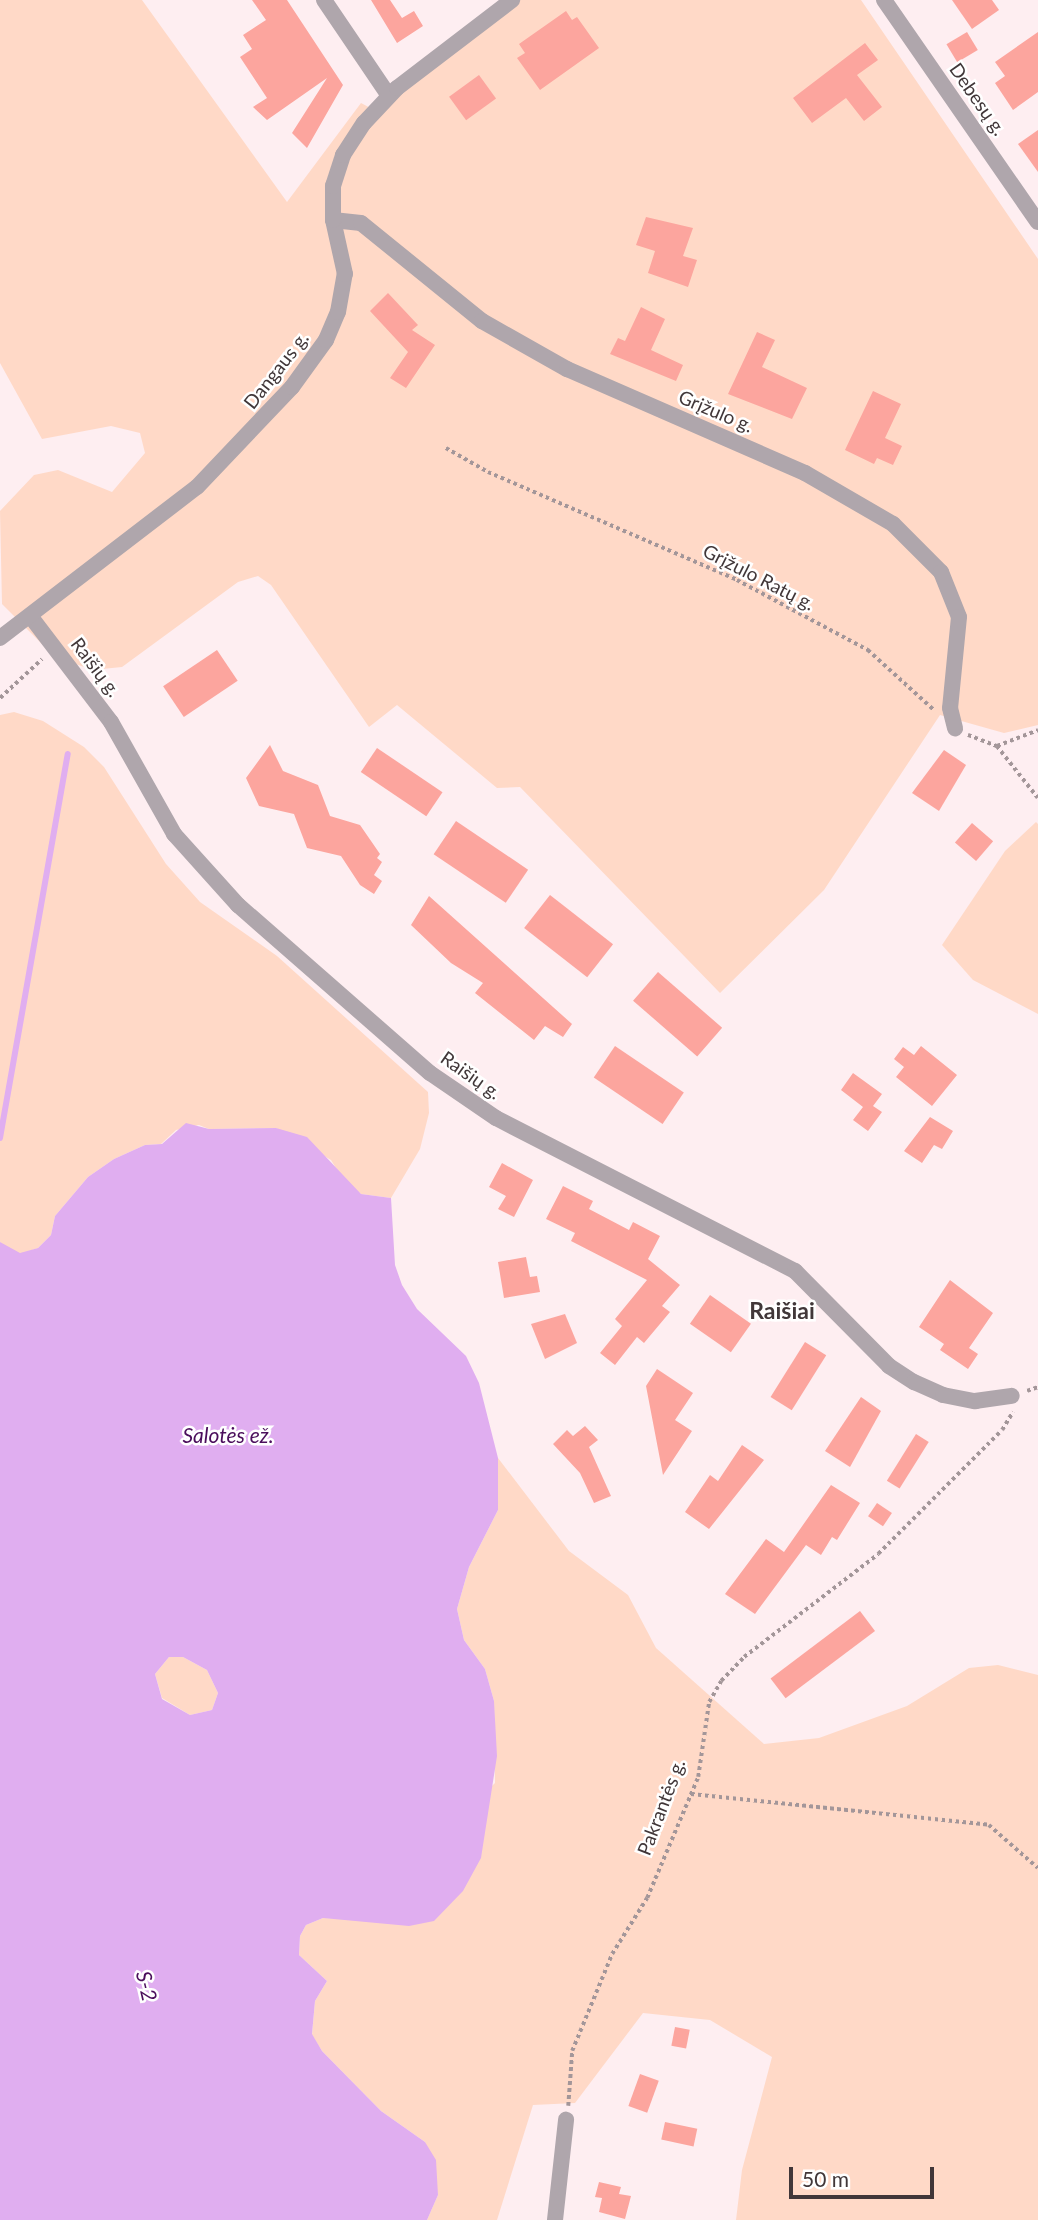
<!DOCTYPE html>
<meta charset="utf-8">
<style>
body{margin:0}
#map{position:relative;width:1038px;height:2220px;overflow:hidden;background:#feeef1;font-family:Lato,sans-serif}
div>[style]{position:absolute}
.green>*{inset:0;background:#ffd9c7}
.water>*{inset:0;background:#e0aef0}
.stream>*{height:6px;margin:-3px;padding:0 3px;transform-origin:3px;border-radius:3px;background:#e0aef0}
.building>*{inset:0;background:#fca59e;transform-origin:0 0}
.path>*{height:3.5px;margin-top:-1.75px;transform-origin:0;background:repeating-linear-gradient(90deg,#a39699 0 3.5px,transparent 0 7px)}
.minor>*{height:16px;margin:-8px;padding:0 8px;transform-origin:8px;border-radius:8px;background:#afa6ac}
span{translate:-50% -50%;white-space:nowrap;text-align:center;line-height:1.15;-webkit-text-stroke:5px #fff;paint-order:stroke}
.street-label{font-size:19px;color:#413739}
.water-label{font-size:21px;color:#4b0e5c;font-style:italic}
.quarter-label{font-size:23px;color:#413739;font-weight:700}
.scale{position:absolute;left:789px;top:2167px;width:145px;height:32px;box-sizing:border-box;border:4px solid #413739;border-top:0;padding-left:9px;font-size:21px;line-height:24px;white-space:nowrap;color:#413739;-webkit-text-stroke:5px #fff;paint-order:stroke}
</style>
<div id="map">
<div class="green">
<div style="clip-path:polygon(0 0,142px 0,287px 202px,361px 103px,376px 111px,508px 0,861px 0,1038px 259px,1038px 725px,1004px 733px,940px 715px,824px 890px,720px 993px,520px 787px,497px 788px,397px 705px,369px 727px,271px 585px,258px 576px,238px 582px,122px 667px,92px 670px,54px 656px,2px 604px,0 511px,34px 475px,58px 470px,112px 492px,145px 453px,140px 433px,111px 426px,42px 439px,0 363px)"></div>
<div style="clip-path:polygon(14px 712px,43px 721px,84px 747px,104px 767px,166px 864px,200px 902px,277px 956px,428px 1092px,429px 1113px,420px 1149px,391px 1198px,361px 1194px,344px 1181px,331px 1160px,276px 1128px,209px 1129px,199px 1125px,176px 1130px,161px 1144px,145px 1145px,114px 1159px,88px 1177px,55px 1216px,51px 1235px,38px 1248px,20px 1254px,5px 1249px,0 1242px,0 715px)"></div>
<div style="clip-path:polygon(1036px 822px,1038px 824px,1038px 1014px,973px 980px,942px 945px,1005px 851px)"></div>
<div style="clip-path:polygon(498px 1458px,569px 1551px,628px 1595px,656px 1648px,764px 1744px,819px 1738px,907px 1706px,969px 1668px,998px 1665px,1038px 1675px,1038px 2220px,736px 2220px,742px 2170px,772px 2057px,710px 2020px,643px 2013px,575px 2103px,533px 2105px,497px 2220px,427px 2220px,438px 2195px,425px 2142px,381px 2111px,322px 2051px,312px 2035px,315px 2001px,327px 1981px,299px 1955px,300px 1936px,306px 1925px,323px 1918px,357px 1919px,495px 1783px,494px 1701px,485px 1669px,464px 1640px,457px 1609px,469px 1567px,498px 1510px)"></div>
<div style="clip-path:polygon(169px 1657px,183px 1657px,207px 1670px,218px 1693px,212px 1710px,190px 1715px,162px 1698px,155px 1674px)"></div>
</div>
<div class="water">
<div style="clip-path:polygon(evenodd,186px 1123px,209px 1129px,276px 1128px,307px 1137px,361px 1194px,391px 1198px,395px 1265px,402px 1285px,417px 1309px,466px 1356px,479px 1383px,498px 1458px,498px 1510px,469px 1567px,457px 1609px,464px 1640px,485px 1669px,494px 1701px,497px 1756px,481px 1858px,463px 1891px,434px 1921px,409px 1926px,323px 1918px,306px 1925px,300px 1936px,299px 1955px,327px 1981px,315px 2001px,312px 2034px,322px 2051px,381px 2111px,425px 2142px,436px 2160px,438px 2195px,427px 2220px,0 2220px,0 1242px,20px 1253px,38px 1248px,51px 1235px,55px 1216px,88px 1177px,114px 1159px,145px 1145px,162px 1144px,186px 1123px,169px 1657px,183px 1657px,207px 1670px,218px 1693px,212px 1710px,190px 1715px,162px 1699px,155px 1674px,169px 1657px)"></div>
</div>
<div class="stream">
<div style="left:0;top:1138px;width:390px;rotate:-80deg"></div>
</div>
<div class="building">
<div style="clip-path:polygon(252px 0,287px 0,343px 85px,307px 148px,292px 133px,327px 78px,267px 120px,253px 107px,267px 98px,240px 57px,252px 49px,243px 35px,266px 20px)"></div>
<div style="clip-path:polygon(371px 0,390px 0,402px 18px,414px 11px,423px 26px,397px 43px)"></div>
<div style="clip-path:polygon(952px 0,992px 0,999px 10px,972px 29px)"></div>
<div style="clip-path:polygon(566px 11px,572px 20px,577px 17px,599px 48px,540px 90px,517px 58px,525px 53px,519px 44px)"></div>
<div style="left:967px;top:32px;width:21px;height:24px;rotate:59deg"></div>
<div style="clip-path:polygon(1038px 32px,1038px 92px,1013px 110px,995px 83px,1005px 76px,995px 62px)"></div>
<div style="clip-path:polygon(865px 43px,878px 60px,857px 75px,882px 107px,864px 121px,846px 98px,812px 123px,793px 98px)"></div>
<div style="left:479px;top:75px;width:29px;height:37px;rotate:54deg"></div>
<div style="clip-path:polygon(1038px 130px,1038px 172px,1018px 144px)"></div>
<div style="clip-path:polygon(646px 217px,693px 228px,683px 256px,697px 260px,688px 287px,648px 273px,655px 251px,636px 245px)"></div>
<div style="clip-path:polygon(388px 293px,418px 325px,412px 330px,435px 345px,406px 388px,390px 378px,408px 352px,370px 311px)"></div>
<div style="clip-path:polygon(641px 307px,665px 319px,651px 350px,683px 365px,676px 381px,610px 354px,618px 338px,625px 341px)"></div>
<div style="clip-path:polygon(757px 332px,775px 340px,762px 367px,807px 388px,792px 419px,728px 394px)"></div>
<div style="clip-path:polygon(873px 391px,901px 404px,885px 438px,902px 446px,893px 465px,877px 458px,874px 464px,845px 450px)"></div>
<div style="left:217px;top:650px;width:37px;height:65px;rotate:56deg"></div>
<div style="clip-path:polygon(270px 745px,283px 771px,318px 785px,330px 816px,360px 825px,380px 854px,377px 858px,382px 862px,374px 875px,382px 881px,374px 894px,360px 885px,341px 856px,307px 848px,294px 814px,259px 806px,246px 778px)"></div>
<div style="left:377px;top:748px;width:79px;height:29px;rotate:34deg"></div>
<div style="clip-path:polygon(944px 750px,966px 765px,939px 811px,912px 793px)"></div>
<div style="left:456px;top:821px;width:87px;height:40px;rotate:34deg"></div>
<div style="left:972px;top:823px;width:28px;height:26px;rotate:41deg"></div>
<div style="left:550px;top:895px;width:80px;height:42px;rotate:38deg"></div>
<div style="clip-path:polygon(429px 896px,572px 1024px,563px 1037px,545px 1026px,534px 1040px,475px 993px,483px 983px,451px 963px,411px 925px)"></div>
<div style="left:658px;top:972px;width:85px;height:38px;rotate:41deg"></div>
<div style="left:615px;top:1046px;width:83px;height:38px;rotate:34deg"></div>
<div style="clip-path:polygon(921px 1046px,957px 1075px,932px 1106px,896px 1077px,904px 1067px,894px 1059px,903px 1047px,914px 1055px)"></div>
<div style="clip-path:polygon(853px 1073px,882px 1094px,873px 1106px,882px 1112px,868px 1131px,853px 1120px,863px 1107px,841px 1090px)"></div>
<div style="clip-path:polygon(930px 1117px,953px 1131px,942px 1149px,934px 1145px,922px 1163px,904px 1151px)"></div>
<div style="clip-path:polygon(502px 1163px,533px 1180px,514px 1217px,498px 1209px,506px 1196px,489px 1187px)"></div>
<div style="clip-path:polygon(563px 1186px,593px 1201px,589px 1209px,629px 1230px,633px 1222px,660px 1236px,648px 1259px,680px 1285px,662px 1306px,670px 1312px,644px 1343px,637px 1337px,615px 1365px,600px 1353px,622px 1326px,615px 1319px,647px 1280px,571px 1241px,575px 1233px,546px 1219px)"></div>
<div style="clip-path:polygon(526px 1257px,530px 1277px,537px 1276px,540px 1292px,504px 1298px,498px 1262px)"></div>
<div style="clip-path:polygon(950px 1280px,993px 1313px,969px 1348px,978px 1354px,968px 1369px,940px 1350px,944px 1344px,919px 1327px)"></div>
<div style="left:710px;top:1295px;width:50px;height:35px;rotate:35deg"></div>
<div style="clip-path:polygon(565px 1314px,577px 1343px,545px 1359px,531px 1324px)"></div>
<div style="left:805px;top:1342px;width:25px;height:65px;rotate:32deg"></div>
<div style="clip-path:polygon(657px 1369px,693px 1393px,675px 1420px,692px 1431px,663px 1475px,646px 1386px)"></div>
<div style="clip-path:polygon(861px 1397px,881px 1411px,850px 1467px,825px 1451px)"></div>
<div style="clip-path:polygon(585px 1426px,598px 1440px,589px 1447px,611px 1496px,594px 1503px,580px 1473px,553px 1444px,567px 1430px,573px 1436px)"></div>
<div style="left:916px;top:1434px;width:15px;height:55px;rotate:32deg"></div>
<div style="clip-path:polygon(742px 1445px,764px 1460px,709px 1529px,685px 1512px,710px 1475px,718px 1481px)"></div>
<div style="clip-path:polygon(831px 1485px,860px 1503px,837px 1540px,832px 1537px,821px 1555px,806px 1545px,755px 1614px,725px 1594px,766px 1539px,784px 1552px)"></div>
<div style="left:877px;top:1503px;width:18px;height:16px;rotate:34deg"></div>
<div style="left:860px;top:1611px;width:25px;height:112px;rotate:53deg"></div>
<div style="left:675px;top:2027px;width:15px;height:19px;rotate:11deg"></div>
<div style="left:640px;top:2074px;width:20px;height:34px;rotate:20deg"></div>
<div style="left:665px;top:2122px;width:33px;height:18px;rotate:12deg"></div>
<div style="clip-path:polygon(599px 2182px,621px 2187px,619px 2194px,631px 2196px,625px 2219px,599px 2212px,602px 2198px,595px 2197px)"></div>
</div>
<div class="path">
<div style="left:446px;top:448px;width:48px;rotate:29.7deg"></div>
<div style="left:488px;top:472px;width:271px;rotate:23.4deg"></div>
<div style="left:737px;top:580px;width:149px;rotate:28.1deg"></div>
<div style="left:868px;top:650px;width:89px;rotate:42.3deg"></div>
<div style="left:0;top:698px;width:57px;rotate:-42.9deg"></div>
<div style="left:968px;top:735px;width:31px;rotate:21deg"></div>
<div style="left:997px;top:746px;width:44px;rotate:-21.3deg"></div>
<div style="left:997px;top:746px;width:66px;rotate:51.7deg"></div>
<div style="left:1027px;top:1391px;width:12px;rotate:-20deg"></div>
<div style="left:691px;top:1794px;width:300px;rotate:5.9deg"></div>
<div style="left:989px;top:1825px;width:65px;rotate:41.3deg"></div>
<div style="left:568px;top:2106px;width:55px;rotate:-85.8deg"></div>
<div style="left:572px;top:2051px;width:105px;rotate:-67.6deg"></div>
<div style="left:612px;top:1954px;width:66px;rotate:-58deg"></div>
<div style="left:647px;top:1898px;width:131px;rotate:-67.1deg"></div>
<div style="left:698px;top:1777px;width:76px;rotate:-81.7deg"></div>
<div style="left:709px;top:1702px;width:24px;rotate:-60deg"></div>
<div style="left:721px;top:1681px;width:33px;rotate:-46deg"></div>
<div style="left:744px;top:1657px;width:169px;rotate:-37.5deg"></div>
<div style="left:878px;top:1554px;width:175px;rotate:-45deg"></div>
<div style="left:1002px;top:1430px;width:21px;rotate:-59deg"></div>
</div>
<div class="minor">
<div style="left:324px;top:0;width:116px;rotate:55.9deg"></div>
<div style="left:884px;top:0;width:270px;rotate:55.3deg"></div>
<div style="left:333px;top:220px;width:28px;rotate:6deg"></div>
<div style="left:361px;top:223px;width:156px;rotate:39deg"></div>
<div style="left:482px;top:321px;width:98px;rotate:29.5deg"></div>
<div style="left:567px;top:369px;width:260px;rotate:23.6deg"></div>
<div style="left:805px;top:473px;width:102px;rotate:30.1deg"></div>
<div style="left:893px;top:524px;width:68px;rotate:45deg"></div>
<div style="left:941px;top:572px;width:48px;rotate:68.2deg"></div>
<div style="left:959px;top:617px;width:91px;rotate:95.6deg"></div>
<div style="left:950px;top:708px;width:21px;rotate:76deg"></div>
<div style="left:31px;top:617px;width:132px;rotate:52.7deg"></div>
<div style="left:111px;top:722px;width:129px;rotate:60.6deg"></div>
<div style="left:174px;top:834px;width:96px;rotate:48deg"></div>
<div style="left:238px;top:905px;width:255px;rotate:41.2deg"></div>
<div style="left:430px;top:1073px;width:80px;rotate:34.3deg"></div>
<div style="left:496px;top:1118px;width:336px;rotate:27.1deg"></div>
<div style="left:795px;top:1271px;width:134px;rotate:45.3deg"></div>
<div style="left:889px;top:1366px;width:30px;rotate:33deg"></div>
<div style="left:914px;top:1382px;width:32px;rotate:24deg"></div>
<div style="left:943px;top:1395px;width:33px;rotate:11deg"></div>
<div style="left:975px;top:1401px;width:37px;rotate:-8deg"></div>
<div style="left:0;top:638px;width:248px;rotate:-37.5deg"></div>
<div style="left:197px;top:487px;width:138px;rotate:-46.5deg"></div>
<div style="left:292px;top:387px;width:58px;rotate:-54.1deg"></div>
<div style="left:326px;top:340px;width:30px;rotate:-67deg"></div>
<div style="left:338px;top:312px;width:39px;rotate:-80deg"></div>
<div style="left:345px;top:274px;width:55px;rotate:-102.5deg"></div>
<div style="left:333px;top:220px;width:34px;rotate:-90deg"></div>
<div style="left:333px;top:186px;width:33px;rotate:-72deg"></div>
<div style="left:343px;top:155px;width:38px;rotate:-57deg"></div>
<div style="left:364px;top:123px;width:48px;rotate:-46.7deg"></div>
<div style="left:397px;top:88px;width:145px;rotate:-37.4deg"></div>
<div style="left:555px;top:2220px;width:101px;rotate:-83.7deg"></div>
</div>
<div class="street-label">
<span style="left:978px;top:99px;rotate:55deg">Debesų g.</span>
<span style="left:276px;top:370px;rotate:-52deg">Dangaus g.</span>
<span style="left:716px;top:411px;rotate:23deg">Grįžulo g.</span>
<span style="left:759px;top:577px;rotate:27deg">Grįžulo Ratų g.</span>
<span style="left:96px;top:667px;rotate:53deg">Raišių g.</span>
<span style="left:471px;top:1075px;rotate:35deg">Raišių g.</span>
<span style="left:661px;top:1807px;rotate:-69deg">Pakrantės g.</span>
</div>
<div class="water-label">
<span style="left:228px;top:1435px">Salotės ež.</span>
<span style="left:147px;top:1986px;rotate:77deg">S-2</span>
</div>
<div class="quarter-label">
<span style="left:782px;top:1310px">Raišiai</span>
</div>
<div class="scale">50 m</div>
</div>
